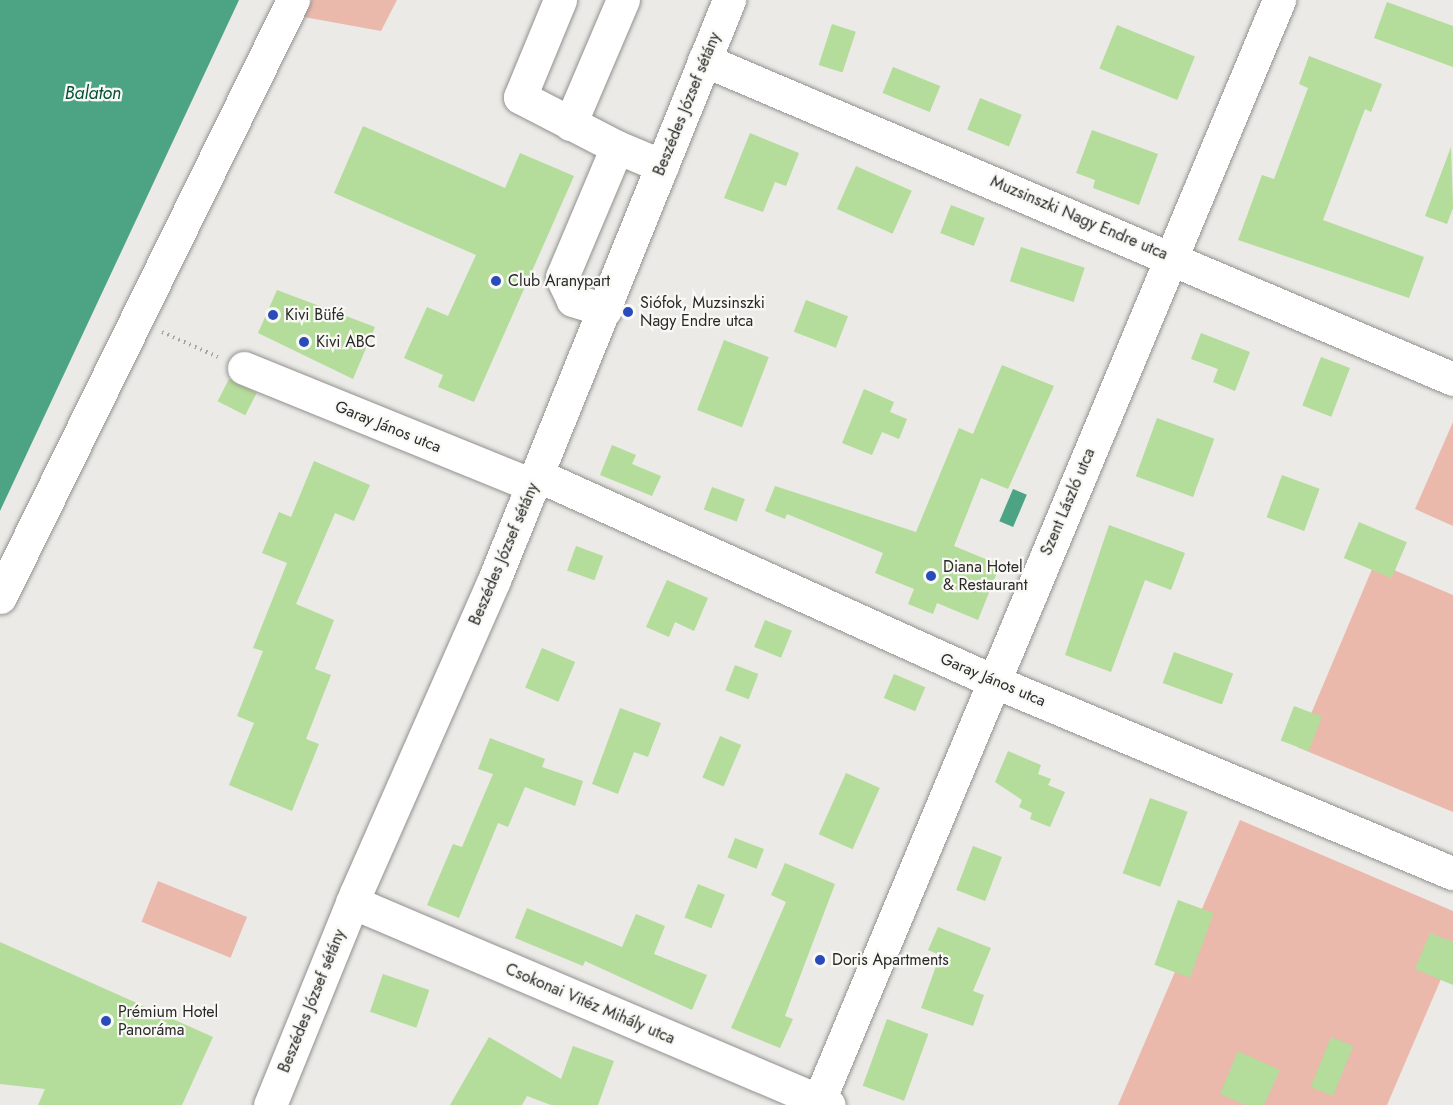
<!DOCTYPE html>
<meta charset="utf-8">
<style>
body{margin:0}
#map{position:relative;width:1453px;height:1105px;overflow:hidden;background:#ebeae7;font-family:Jost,sans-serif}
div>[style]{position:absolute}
.green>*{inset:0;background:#ebb8ac;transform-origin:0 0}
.water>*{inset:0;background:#4da484;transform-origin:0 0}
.building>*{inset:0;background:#b4dc9a;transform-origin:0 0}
.path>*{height:4px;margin-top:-2px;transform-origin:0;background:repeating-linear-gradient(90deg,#a5a4a2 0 1.5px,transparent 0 6px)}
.roads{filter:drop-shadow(0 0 2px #91918e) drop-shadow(0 0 2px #91918e)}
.minor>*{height:33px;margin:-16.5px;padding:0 16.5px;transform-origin:16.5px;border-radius:16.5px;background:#fff}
.dots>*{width:16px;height:16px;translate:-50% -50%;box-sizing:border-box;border:3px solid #f8f8f4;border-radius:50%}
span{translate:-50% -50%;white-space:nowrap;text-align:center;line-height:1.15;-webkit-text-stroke:4.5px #f8f8f4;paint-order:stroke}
.street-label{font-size:16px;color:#2a2928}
.poi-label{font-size:16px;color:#2a2928}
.left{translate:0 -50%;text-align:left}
.water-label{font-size:18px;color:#05503a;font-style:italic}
</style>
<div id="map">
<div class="green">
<div style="clip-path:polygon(312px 0,397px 0,381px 31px,304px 17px)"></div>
<div style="clip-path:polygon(1453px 422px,1453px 526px,1415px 509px)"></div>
<div style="clip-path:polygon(1375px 562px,1453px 595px,1453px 812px,1297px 747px)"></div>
<div style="clip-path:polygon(1240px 820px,1453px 911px,1453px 951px,1387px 1105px,1118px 1105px)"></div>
<div style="left:158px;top:881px;width:96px;height:44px;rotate:22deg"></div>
</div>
<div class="water">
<div style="clip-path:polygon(0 0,239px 0,0 511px)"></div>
<div style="left:1013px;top:489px;width:15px;height:35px;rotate:23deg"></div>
</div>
<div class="building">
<div style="clip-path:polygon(1387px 2px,1453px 26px,1453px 67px,1374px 38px)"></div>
<div style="left:832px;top:24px;width:25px;height:43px;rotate:18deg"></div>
<div style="left:1117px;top:25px;width:84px;height:47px;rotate:22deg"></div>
<div style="clip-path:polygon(1309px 56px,1382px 84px,1371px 112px,1365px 109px,1323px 220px,1424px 257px,1409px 298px,1238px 240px,1262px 175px,1274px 179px,1308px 88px,1299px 84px)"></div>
<div style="left:893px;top:67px;width:51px;height:28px;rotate:22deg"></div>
<div style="left:980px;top:98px;width:45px;height:34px;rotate:22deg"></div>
<div style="clip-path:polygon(363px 126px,505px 188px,520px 153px,574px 176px,474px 402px,438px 387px,443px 375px,404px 358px,427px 307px,448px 316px,476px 255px,334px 193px)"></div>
<div style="clip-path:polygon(1092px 130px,1158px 154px,1139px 205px,1093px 188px,1095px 180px,1076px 173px)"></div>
<div style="clip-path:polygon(750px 133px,799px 153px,786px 186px,775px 182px,763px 212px,724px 198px)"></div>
<div style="clip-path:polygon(1451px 147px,1453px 208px,1447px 224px,1425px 216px)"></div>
<div style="left:856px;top:166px;width:61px;height:47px;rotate:24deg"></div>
<div style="left:951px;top:205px;width:36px;height:30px;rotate:21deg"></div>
<div style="left:1021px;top:247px;width:67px;height:36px;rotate:18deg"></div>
<div style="clip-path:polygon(277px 290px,375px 327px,353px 379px,258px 333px)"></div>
<div style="left:806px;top:300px;width:45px;height:34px;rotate:21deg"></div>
<div style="clip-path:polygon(1201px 333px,1250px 352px,1235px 391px,1213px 382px,1218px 369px,1191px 359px)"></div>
<div style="left:724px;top:340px;width:48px;height:75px;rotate:21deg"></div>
<div style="left:1321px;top:357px;width:31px;height:52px;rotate:21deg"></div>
<div style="clip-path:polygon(1002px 365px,1054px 386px,1008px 489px,981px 478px,954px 546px,1000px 565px,978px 620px,937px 603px,933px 614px,908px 604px,914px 589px,875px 573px,883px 553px,787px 514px,785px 519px,765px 511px,775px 486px,916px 532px,959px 428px,973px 434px)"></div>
<div style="left:229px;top:379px;width:31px;height:25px;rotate:27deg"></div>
<div style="clip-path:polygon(864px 389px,894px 402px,890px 412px,907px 419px,899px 439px,882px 432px,872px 455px,842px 443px)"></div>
<div style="left:1157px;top:418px;width:61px;height:62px;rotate:20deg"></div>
<div style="clip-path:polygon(612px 445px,636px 455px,632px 464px,661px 476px,652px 496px,600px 475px)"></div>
<div style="clip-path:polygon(314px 461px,370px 485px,354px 521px,335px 513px,296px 604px,334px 620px,315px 669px,331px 675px,306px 739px,319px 744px,292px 811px,229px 785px,254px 723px,237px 716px,263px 651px,253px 648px,287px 563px,262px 553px,279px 512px,291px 517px)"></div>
<div style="left:1282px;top:475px;width:40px;height:45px;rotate:20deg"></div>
<div style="left:712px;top:487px;width:35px;height:24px;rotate:20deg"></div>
<div style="left:1359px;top:522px;width:52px;height:39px;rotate:23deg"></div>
<div style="clip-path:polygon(1109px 525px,1185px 553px,1171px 590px,1145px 580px,1111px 672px,1065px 655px)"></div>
<div style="left:576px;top:546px;width:29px;height:26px;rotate:20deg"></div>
<div style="clip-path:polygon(667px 580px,708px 598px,694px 631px,675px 622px,669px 637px,646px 627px)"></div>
<div style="left:765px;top:620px;width:29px;height:29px;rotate:22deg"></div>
<div style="left:542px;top:648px;width:36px;height:43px;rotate:23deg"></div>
<div style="left:1174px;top:652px;width:63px;height:33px;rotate:20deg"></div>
<div style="left:735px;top:665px;width:25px;height:27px;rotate:21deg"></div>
<div style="left:894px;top:674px;width:34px;height:26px;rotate:23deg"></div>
<div style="left:1294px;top:706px;width:30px;height:37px;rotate:21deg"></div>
<div style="clip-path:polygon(620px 708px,661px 723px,648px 757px,634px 752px,618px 794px,592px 784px)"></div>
<div style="left:720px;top:736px;width:23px;height:45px;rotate:23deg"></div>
<div style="clip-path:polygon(490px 738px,545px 759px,542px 767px,583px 781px,575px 806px,525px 787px,508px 827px,498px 823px,459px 918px,427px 905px,453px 844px,462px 847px,493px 774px,478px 769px)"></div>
<div style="clip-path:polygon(1008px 751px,1041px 765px,1038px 774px,1051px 779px,1048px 785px,1065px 792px,1050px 827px,1030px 819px,1032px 813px,1019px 807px,1022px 800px,995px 782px)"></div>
<div style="left:846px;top:773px;width:37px;height:67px;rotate:24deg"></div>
<div style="left:1150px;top:798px;width:40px;height:80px;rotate:20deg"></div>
<div style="left:735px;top:838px;width:31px;height:21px;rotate:21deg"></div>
<div style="left:973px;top:846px;width:31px;height:47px;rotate:21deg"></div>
<div style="clip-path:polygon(785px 863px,835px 884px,785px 1016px,793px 1019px,780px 1048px,731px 1028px,786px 902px,771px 895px)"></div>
<div style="left:698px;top:884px;width:29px;height:36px;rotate:22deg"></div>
<div style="left:1178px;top:900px;width:38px;height:69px;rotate:20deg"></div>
<div style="clip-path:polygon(527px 908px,622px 947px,636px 914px,665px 926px,654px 954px,707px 975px,692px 1010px,585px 961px,583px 966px,515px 938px)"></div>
<div style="clip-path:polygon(938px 927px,991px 948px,973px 991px,984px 995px,973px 1026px,921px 1008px,940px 955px,928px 950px)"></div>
<div style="clip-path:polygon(1430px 933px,1453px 942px,1453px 985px,1415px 969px)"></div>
<div style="clip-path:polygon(0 942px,213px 1037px,182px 1105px,38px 1105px,45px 1089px,0 1084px)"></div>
<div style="left:383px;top:974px;width:49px;height:40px;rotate:19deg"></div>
<div style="left:887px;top:1019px;width:44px;height:71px;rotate:20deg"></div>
<div style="clip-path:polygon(489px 1037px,561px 1079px,573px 1046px,614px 1061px,598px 1105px,551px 1105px,527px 1096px,522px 1105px,450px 1105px)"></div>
<div style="left:1331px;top:1037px;width:24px;height:54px;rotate:22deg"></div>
<div style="clip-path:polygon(1238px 1051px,1280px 1070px,1264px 1105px,1246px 1105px,1220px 1094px)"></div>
</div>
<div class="path">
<div style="left:162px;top:332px;width:61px;rotate:24.1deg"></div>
</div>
<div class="roads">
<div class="minor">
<div style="left:560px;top:0;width:105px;rotate:112.4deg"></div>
<div style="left:520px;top:97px;width:109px;rotate:27.3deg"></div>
<div style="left:704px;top:60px;width:814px;rotate:23.07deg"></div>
<div style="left:570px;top:124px;width:135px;rotate:-66.9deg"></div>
<div style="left:605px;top:310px;width:34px;rotate:-163deg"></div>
<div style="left:573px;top:300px;width:25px;rotate:-116deg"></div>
<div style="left:562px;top:277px;width:141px;rotate:-67.1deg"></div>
<div style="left:617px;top:147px;width:49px;rotate:22.9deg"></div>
<div style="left:244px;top:368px;width:311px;rotate:22.1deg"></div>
<div style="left:537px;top:475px;width:500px;rotate:24.31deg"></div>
<div style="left:993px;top:681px;width:498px;rotate:22.7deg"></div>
<div style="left:0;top:597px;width:665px;rotate:-63.86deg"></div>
<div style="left:352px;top:902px;width:518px;rotate:23.05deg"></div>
<div style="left:270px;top:1105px;width:229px;rotate:-67.9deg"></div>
<div style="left:356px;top:893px;width:342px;rotate:-66.2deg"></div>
<div style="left:494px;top:580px;width:626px;rotate:-67.94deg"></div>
<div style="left:817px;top:1105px;width:1198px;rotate:-67.31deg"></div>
</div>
</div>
<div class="dots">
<div style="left:496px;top:281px;background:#2a4bba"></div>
<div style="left:628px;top:312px;background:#2a4bba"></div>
<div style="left:273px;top:315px;background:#2a4bba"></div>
<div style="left:304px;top:342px;background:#2a4bba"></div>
<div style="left:931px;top:576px;background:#2a4bba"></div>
<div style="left:820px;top:960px;background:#2a4bba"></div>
<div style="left:106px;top:1021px;background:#2a4bba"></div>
</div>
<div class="street-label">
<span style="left:687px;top:104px;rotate:-68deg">Beszédes József sétány</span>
<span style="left:1079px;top:218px;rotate:23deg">Muzsinszki Nagy Endre utca</span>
<span style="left:388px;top:427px;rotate:22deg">Garay János utca</span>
<span style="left:1068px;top:502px;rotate:-67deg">Szent László utca</span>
<span style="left:504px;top:554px;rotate:-67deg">Beszédes József sétány</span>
<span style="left:993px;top:680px;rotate:23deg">Garay János utca</span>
<span style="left:312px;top:1001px;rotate:-68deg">Beszédes József sétány</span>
<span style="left:590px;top:1004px;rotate:23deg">Csokonai Vitéz Mihály utca</span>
</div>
<div class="poi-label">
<span class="left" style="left:508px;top:281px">Club Aranypart</span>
<span class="left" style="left:640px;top:312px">Siófok, Muzsinszki<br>Nagy Endre utca</span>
<span class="left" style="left:285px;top:315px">Kivi Büfé</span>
<span class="left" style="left:316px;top:342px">Kivi ABC</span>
<span class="left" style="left:943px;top:576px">Diana Hotel<br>&amp; Restaurant</span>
<span class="left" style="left:832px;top:960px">Doris Apartments</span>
<span class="left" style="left:118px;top:1021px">Prémium Hotel<br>Panoráma</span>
</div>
<div class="water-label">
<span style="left:93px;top:93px">Balaton</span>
</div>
</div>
